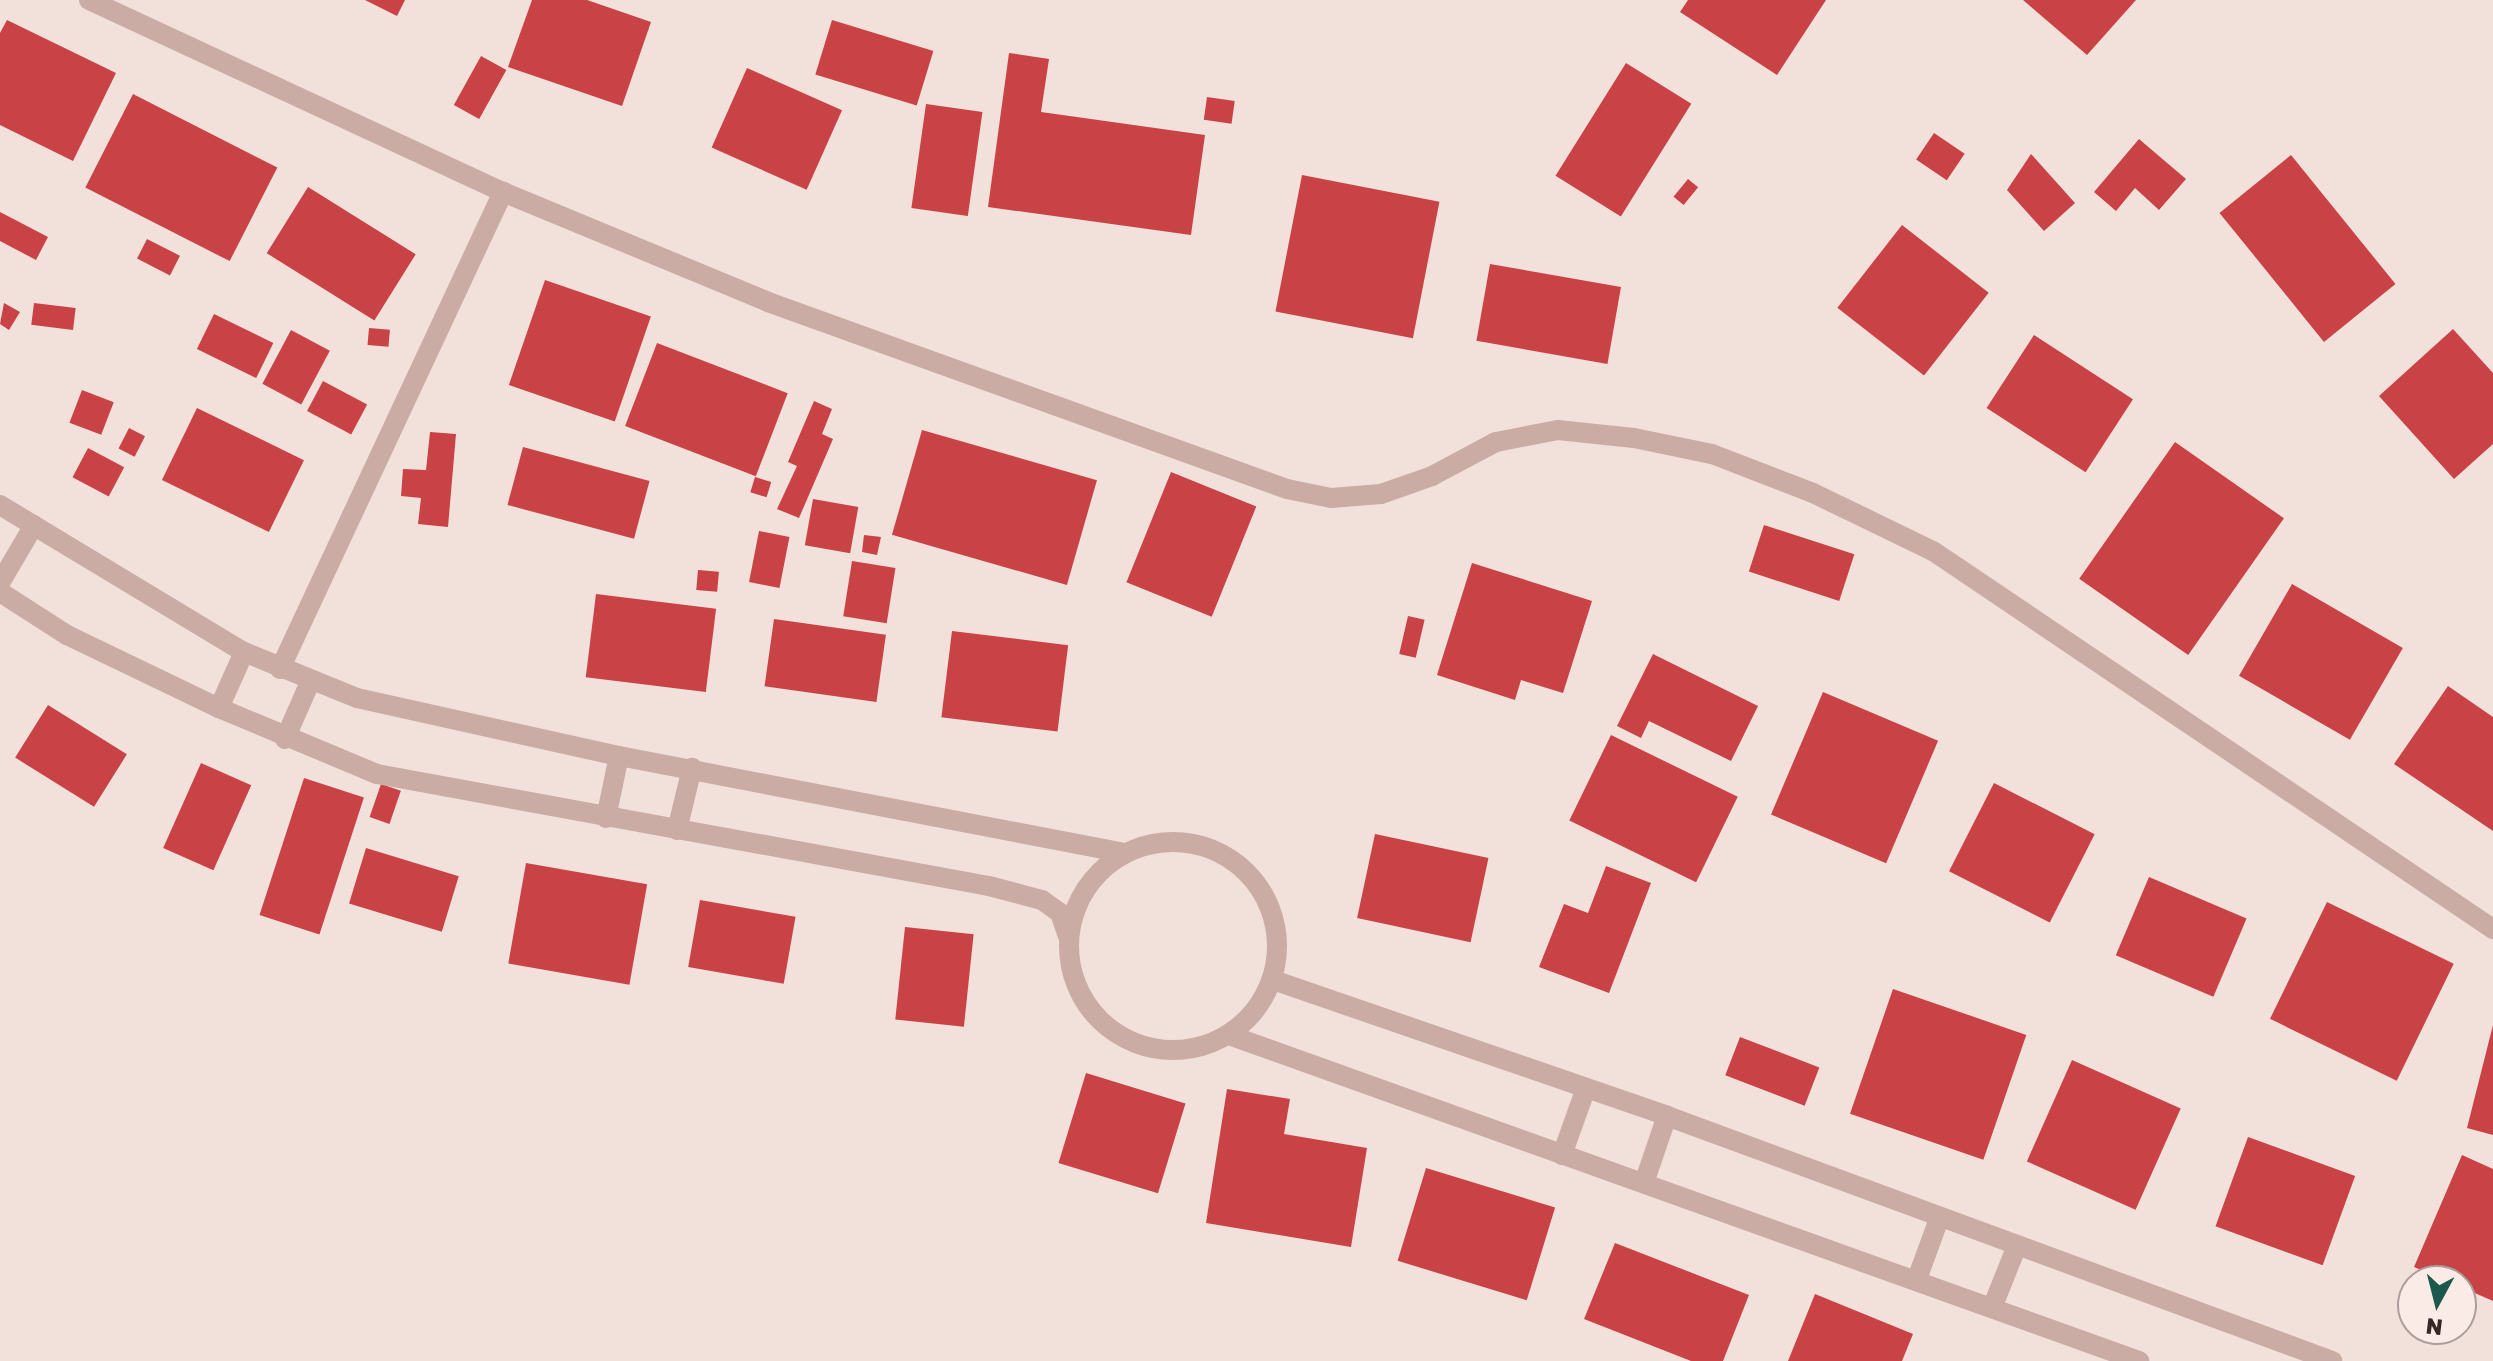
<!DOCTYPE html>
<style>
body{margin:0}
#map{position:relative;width:2493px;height:1361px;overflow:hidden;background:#f2e0da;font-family:"Golos Text",sans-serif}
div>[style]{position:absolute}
.building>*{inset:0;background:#c84246;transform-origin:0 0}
.street>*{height:20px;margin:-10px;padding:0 10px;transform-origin:10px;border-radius:10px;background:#caaca5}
.street>.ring{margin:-10px;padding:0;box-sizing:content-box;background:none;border:20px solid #caaca5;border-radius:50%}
span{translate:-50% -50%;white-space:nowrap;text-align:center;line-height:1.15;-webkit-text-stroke:8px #faebe6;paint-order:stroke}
.north{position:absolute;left:2397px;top:1265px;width:80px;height:80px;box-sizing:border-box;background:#faebe6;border:2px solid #ac9d9a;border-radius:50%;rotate:187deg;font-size:22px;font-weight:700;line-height:32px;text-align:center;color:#362727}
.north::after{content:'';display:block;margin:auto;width:28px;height:36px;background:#1c584b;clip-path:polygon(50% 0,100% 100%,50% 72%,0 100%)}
</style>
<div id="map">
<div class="building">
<div style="clip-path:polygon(365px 0,405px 0,397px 16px)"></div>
<div style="clip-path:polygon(532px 0,587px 0,651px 22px,622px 106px,508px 67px)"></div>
<div style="clip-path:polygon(1688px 0,1826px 0,1777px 75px,1680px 12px)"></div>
<div style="clip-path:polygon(2023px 0,2136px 0,2087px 55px)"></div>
<div style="clip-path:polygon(7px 20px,116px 73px,73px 161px,0 125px,0 33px)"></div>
<div style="left:832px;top:20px;width:106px;height:57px;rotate:17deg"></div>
<div style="clip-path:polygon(1009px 53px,1049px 59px,1041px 112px,1205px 135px,1191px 235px,988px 207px)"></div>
<div style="left:481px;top:56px;width:29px;height:56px;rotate:29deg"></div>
<div style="left:1626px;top:63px;width:77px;height:133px;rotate:32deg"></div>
<div style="left:747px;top:68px;width:104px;height:87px;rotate:24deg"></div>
<div style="left:133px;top:94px;width:162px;height:105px;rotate:27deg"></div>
<div style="left:1207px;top:97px;width:28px;height:23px;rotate:8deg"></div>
<div style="left:926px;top:104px;width:57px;height:105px;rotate:8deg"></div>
<div style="left:1934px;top:133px;width:37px;height:32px;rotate:34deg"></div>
<div style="clip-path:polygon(2139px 139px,2186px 179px,2159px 210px,2135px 188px,2116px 211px,2094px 192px)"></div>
<div style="clip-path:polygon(2031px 154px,2075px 203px,2044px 231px,2007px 190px)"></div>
<div style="left:2291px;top:155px;width:166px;height:92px;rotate:51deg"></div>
<div style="left:1302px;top:175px;width:140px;height:139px;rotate:11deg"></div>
<div style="left:1688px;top:179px;width:13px;height:23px;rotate:39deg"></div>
<div style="left:308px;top:187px;width:127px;height:78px;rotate:32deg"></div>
<div style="clip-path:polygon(0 212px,48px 237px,36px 260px,0 241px)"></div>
<div style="left:1902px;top:225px;width:110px;height:105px;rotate:38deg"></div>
<div style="left:147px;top:239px;width:37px;height:22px;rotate:27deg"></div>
<div style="left:1490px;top:264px;width:133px;height:78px;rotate:10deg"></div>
<div style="left:545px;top:280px;width:112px;height:111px;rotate:19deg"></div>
<div style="clip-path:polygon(4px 303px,20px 312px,9px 330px,0 324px)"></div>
<div style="left:34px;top:303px;width:42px;height:22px;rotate:7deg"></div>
<div style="left:214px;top:314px;width:66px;height:39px;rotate:26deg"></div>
<div style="left:369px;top:328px;width:21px;height:17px;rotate:5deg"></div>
<div style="clip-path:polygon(2453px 329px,2493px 373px,2493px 444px,2454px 479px,2379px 396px)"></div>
<div style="left:291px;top:330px;width:44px;height:61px;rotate:28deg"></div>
<div style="left:2034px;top:335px;width:118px;height:87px;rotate:33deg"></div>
<div style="left:657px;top:343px;width:140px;height:89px;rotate:21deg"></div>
<div style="left:323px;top:381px;width:50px;height:34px;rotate:28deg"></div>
<div style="left:82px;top:390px;width:34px;height:35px;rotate:21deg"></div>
<div style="clip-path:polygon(814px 401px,832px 409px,822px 434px,833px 439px,799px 518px,777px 509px,797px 466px,788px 462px)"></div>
<div style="left:197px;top:408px;width:119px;height:80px;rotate:26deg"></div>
<div style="left:129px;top:428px;width:18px;height:23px;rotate:27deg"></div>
<div style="left:922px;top:430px;width:182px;height:109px;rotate:16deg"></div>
<div style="clip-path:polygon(430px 432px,456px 434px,448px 527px,418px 524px,421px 498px,401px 496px,403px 469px,426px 470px)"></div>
<div style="left:2175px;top:442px;width:133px;height:167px;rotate:35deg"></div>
<div style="left:523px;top:447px;width:131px;height:60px;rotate:15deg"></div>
<div style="left:88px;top:448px;width:41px;height:33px;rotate:28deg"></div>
<div style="left:1171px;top:472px;width:92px;height:119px;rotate:22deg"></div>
<div style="left:755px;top:477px;width:17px;height:16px;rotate:17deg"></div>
<div style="left:813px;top:499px;width:46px;height:47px;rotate:10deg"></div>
<div style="left:1764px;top:525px;width:95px;height:49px;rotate:18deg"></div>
<div style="left:759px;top:531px;width:31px;height:52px;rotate:11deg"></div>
<div style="clip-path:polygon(864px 535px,881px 537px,877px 555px,862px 552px)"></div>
<div style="left:852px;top:561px;width:44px;height:56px;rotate:9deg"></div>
<div style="clip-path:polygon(1472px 563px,1592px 601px,1563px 693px,1521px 680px,1515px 700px,1437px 675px)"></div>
<div style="left:698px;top:570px;width:21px;height:20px;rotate:5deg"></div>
<div style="left:2292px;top:584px;width:128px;height:106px;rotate:30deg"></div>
<div style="left:596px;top:594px;width:121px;height:84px;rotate:7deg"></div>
<div style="left:1408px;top:616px;width:17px;height:39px;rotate:13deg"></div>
<div style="left:774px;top:619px;width:113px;height:68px;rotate:8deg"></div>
<div style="left:952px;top:631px;width:117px;height:87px;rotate:7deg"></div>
<div style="clip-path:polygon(1653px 654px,1758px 706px,1731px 761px,1649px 721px,1641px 738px,1617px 726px)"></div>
<div style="clip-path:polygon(2448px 686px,2493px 717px,2493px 831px,2394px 764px)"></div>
<div style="left:1823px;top:692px;width:125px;height:133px;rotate:23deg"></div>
<div style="left:48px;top:705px;width:93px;height:62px;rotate:32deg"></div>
<div style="left:1611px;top:735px;width:141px;height:95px;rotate:26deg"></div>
<div style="left:201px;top:763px;width:55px;height:93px;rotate:24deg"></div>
<div style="left:304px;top:778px;width:63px;height:144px;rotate:18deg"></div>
<div style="left:1994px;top:783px;width:113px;height:99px;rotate:27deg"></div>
<div style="left:381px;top:784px;width:21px;height:35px;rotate:19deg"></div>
<div style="left:1375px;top:834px;width:116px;height:86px;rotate:12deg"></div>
<div style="left:366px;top:848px;width:97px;height:58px;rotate:17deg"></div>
<div style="left:526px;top:863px;width:123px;height:102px;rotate:10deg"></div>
<div style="clip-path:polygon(1606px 866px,1651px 883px,1609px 993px,1539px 967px,1564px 904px,1588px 913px)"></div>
<div style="left:2149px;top:877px;width:106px;height:85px;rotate:23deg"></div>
<div style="left:700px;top:900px;width:97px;height:68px;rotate:10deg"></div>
<div style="left:2327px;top:902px;width:141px;height:130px;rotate:26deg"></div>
<div style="left:905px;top:927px;width:69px;height:93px;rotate:6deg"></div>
<div style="left:1893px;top:989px;width:141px;height:132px;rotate:19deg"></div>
<div style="clip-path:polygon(2493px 1025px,2493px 1135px,2467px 1128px)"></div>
<div style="left:1740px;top:1037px;width:85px;height:41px;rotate:21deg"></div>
<div style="left:2072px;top:1060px;width:119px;height:111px;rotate:24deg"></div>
<div style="left:1086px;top:1073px;width:104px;height:94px;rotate:17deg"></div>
<div style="clip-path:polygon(1227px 1089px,1290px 1099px,1284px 1134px,1367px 1148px,1351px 1247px,1206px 1223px)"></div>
<div style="left:2248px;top:1137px;width:114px;height:95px;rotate:20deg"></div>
<div style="clip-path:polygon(2462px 1155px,2493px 1169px,2493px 1301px,2461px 1287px,2461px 1281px,2447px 1281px,2414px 1267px)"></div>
<div style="left:1426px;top:1168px;width:135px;height:97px;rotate:17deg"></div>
<div style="clip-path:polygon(1615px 1243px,1749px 1295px,1723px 1361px,1691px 1361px,1584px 1319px)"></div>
<div style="clip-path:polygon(1815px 1294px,1913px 1334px,1902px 1361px,1788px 1361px)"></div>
</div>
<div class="street">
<div style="left:89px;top:0;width:456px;rotate:24.9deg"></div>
<div style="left:503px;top:192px;width:287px;rotate:22.5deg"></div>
<div style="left:768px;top:302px;width:552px;rotate:19.81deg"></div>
<div style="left:1287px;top:489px;width:45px;rotate:11.6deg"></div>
<div style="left:1331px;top:498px;width:50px;rotate:-4.6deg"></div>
<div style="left:1381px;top:494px;width:54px;rotate:-19.4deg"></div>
<div style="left:1432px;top:476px;width:72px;rotate:-28deg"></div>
<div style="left:1496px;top:442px;width:63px;rotate:-11deg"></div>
<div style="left:1558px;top:430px;width:76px;rotate:6deg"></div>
<div style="left:1634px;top:438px;width:80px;rotate:11.6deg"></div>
<div style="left:1712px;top:454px;width:108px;rotate:21.1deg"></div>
<div style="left:1813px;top:493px;width:133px;rotate:25.8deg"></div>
<div style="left:1933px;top:551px;width:676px;rotate:34.02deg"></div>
<div style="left:0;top:505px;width:285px;rotate:31.1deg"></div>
<div style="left:244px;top:652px;width:122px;rotate:22.2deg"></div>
<div style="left:357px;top:698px;width:268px;rotate:12.5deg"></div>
<div style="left:619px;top:756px;width:514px;rotate:10.87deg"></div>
<div style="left:0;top:583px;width:67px;rotate:-59.6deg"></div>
<div style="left:0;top:592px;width:80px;rotate:32.7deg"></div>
<div style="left:67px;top:635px;width:169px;rotate:25.7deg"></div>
<div style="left:219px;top:708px;width:171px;rotate:22.7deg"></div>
<div style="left:377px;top:774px;width:622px;rotate:10.37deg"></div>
<div style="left:989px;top:886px;width:55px;rotate:14.8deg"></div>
<div style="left:1042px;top:900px;width:22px;rotate:36deg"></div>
<div style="left:1060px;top:913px;width:24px;rotate:71deg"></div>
<div style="left:280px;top:669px;width:527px;rotate:-64.94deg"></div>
<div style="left:219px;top:708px;width:61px;rotate:-65.9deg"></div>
<div style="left:285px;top:739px;width:62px;rotate:-66.3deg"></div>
<div style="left:606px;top:818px;width:63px;rotate:-78.2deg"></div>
<div style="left:677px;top:830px;width:64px;rotate:-76.4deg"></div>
<div class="ring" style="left:1069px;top:842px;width:188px;height:188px"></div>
<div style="left:1273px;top:980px;width:417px;rotate:19deg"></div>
<div style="left:1667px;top:1116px;width:709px;rotate:20.22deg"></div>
<div style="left:1229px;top:1035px;width:967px;rotate:19.71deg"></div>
<div style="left:1562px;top:1155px;width:71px;rotate:-70.3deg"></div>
<div style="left:1644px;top:1183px;width:71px;rotate:-71.1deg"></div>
<div style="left:1917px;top:1279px;width:64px;rotate:-69.9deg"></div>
<div style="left:1992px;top:1308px;width:65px;rotate:-68.2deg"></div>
</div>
<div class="north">N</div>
</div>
